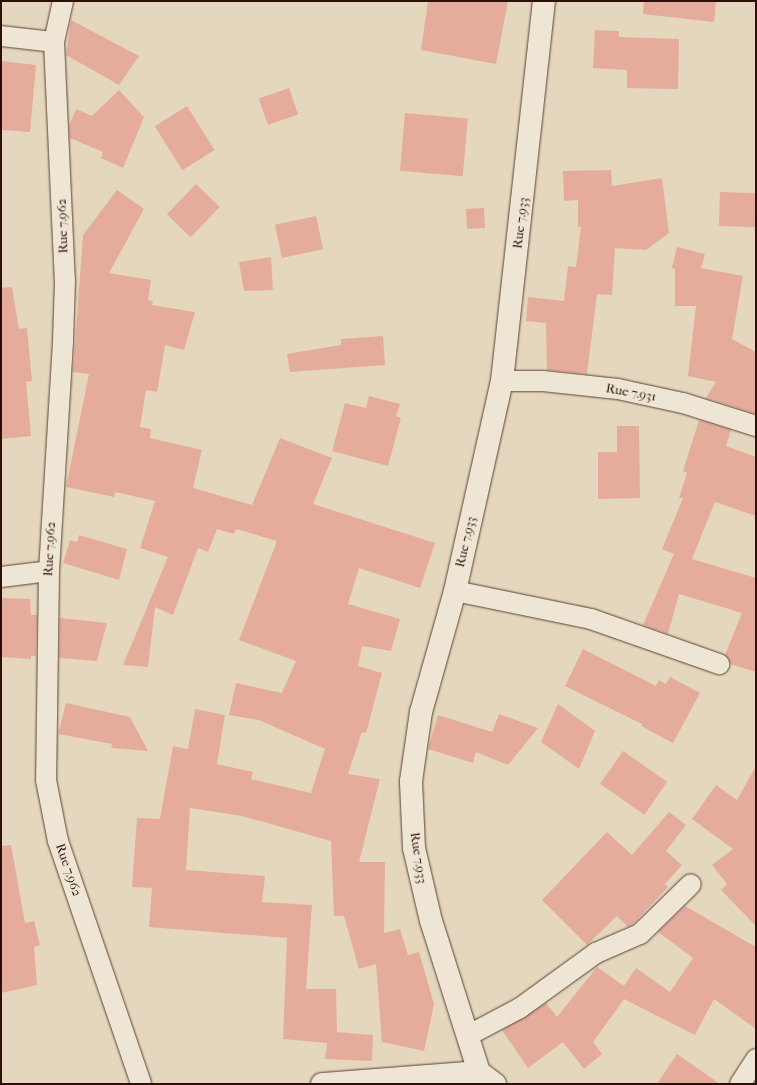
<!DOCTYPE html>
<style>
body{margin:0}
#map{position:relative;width:757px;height:1085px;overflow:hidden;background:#e5d7bd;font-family:"IM FELL French Canon",serif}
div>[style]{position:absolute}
.building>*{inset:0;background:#e5ac9c;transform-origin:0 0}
.roads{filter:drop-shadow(0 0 1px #5a4234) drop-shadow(0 0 1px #5a4234)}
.minor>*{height:20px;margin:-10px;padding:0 10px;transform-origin:10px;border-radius:10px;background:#eee5d4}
.tertiary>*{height:22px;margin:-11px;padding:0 11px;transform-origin:11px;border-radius:11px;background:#eee5d4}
span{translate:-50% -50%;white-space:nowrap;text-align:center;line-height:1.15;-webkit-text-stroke:4px #eee5d4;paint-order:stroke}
.street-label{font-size:13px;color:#2c1006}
.frame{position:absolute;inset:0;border:2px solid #2c1006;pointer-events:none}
</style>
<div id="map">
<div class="building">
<div style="clip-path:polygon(428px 1px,508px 1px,496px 64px,421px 50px)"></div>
<div style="clip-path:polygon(644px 1px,716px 1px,714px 22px,643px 14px)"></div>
<div style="clip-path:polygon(71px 20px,139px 56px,119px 85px,66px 55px)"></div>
<div style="clip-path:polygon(595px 30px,619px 31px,619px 37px,679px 39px,678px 89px,627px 88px,627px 70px,593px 68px)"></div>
<div style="clip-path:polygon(1px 61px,36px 65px,30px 132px,1px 130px)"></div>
<div style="left:289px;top:88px;width:28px;height:32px;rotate:71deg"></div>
<div style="clip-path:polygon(119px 90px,144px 117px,123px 168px,101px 158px,103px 152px,70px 138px,69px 126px,76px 109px,92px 116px)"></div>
<div style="left:187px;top:106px;width:52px;height:38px;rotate:58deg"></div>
<div style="left:405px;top:113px;width:63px;height:58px;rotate:5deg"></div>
<div style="clip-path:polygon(611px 170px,612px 186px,662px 178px,669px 233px,646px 250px,615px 248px,612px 295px,597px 294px,587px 374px,547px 370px,546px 323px,526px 321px,528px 297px,564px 301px,568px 266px,576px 267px,581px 227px,578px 227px,578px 200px,564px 201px,563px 171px)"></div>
<div style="left:196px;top:184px;width:33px;height:42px;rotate:44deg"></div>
<div style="clip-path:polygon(117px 190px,144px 209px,109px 273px,151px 280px,148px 300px,153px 301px,152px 305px,195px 312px,184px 350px,165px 345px,157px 392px,146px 390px,140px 427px,151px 429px,150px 438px,202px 450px,193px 488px,252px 505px,280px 438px,332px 458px,313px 504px,435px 543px,420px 588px,359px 568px,348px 604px,400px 619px,391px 651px,362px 646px,358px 666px,382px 673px,366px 733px,362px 732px,348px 774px,380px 779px,359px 862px,385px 862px,384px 933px,400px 929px,408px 955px,419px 952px,434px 1004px,424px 1051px,382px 1042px,376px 964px,359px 969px,344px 916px,334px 916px,331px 841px,242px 816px,190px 808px,186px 870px,265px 876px,262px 902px,312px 905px,306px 989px,336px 989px,337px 1032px,373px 1035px,372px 1061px,325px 1059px,327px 1043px,283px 1039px,287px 938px,149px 927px,152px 888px,132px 887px,137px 818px,160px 819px,173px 746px,188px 749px,195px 709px,225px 715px,217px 764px,253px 772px,251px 779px,311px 793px,325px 749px,259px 720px,229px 715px,236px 683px,282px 693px,296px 661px,239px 640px,277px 541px,236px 529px,234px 534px,217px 529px,208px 552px,198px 548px,173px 615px,155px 607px,148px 667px,123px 665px,168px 557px,140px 548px,155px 501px,115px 492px,114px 497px,66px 487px,89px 374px,73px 372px,83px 235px)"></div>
<div style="left:720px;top:192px;width:36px;height:34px;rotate:2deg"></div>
<div style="left:484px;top:208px;width:20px;height:18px;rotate:87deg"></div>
<div style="left:316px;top:216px;width:34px;height:42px;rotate:78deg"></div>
<div style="clip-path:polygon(677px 247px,705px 254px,701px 268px,743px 276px,732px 339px,756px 352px,756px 414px,706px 398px,716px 382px,688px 376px,696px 306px,675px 306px,675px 269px,672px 268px)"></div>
<div style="clip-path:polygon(271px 257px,273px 290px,244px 291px,239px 262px)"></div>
<div style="clip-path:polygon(12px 287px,19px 329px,27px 328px,32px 381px,26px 382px,31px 436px,1px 439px,1px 288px)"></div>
<div style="clip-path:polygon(383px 336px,385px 365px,290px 372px,287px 354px,341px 345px,341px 339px)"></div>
<div style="clip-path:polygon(369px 396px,400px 404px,396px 416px,401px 418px,388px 466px,332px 451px,345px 403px,366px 408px)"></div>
<div style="clip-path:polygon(699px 420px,731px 430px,726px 446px,756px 457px,756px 516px,715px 502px,692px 559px,756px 578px,756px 672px,730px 664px,725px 655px,742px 613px,679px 594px,668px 634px,643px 625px,674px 554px,662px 549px,683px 498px,679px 498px,687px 473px,683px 471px)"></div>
<div style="clip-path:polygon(617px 426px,639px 426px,640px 498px,598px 499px,598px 452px,617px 452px)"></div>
<div style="clip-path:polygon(79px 535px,127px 549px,119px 580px,63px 563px,70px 540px,77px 542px)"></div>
<div style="clip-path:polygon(1px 598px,30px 599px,31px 615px,37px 615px,36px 656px,31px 656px,31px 659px,1px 657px)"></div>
<div style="clip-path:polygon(60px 618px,107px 623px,97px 661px,59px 658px)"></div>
<div style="clip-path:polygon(583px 649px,656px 686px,659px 680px,666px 684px,670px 677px,700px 693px,673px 743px,641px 726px,642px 724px,565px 686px)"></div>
<div style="clip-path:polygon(66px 703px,130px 717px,148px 751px,111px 748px,112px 744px,58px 734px)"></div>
<div style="clip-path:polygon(558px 704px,595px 731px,579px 769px,541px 742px)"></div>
<div style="clip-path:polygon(499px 714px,538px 728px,508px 765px,476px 752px,473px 763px,428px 749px,438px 715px,492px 732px)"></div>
<div style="left:623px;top:751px;width:54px;height:40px;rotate:35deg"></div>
<div style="clip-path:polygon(756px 766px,756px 926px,721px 890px,727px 884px,712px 865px,733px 849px,692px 819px,716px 785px,737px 800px)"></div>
<div style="clip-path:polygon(669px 812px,686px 825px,666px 851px,682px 865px,665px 884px,668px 887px,633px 924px,628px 927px,617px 916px,587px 945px,542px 900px,607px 832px,632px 855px)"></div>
<div style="clip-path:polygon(11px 845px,25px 923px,34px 921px,40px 945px,34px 947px,37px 985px,1px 993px,1px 846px)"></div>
<div style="clip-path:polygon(685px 906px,756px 947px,756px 1029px,714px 999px,695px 1035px,624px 999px,593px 1042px,602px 1054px,584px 1069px,563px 1042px,528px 1068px,502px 1030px,546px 1003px,557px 1017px,597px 967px,624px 986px,636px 968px,670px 992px,693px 958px,658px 932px)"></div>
<div style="clip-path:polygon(677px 1054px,720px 1084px,657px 1084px)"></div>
</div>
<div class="roads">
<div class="minor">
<div style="left:63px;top:1px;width:42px;rotate:102.4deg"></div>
<div style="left:54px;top:42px;width:239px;rotate:87.4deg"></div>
<div style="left:65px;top:281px;width:61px;rotate:91.9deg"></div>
<div style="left:63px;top:342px;width:229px;rotate:93.5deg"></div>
<div style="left:49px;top:571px;width:209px;rotate:90.8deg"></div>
<div style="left:46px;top:780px;width:62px;rotate:78.9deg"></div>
<div style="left:58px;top:841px;width:257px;rotate:71.1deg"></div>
<div style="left:1px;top:36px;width:53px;rotate:6.5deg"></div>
<div style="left:502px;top:381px;width:41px"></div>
<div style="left:543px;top:381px;width:75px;rotate:6.1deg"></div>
<div style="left:618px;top:389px;width:66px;rotate:12.2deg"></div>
<div style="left:683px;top:403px;width:77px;rotate:17.5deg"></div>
<div style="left:1px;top:577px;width:48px;rotate:-7.1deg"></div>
<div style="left:455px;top:591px;width:139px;rotate:11.6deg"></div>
<div style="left:591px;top:619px;width:136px;rotate:19.4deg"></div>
<div style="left:469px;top:1035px;width:58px;rotate:-27.9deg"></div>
<div style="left:520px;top:1008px;width:94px;rotate:-35.9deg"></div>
<div style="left:596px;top:953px;width:48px;rotate:-23.4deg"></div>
<div style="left:640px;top:934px;width:71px;rotate:-44.4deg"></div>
<div style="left:740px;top:1084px;width:30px;rotate:-57deg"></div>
</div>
<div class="tertiary">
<div style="left:479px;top:1072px;width:158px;rotate:-107.6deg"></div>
<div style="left:431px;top:921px;width:75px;rotate:-103.1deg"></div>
<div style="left:414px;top:848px;width:67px;rotate:-92.6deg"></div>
<div style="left:411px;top:781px;width:70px;rotate:-81.8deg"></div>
<div style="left:421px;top:712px;width:126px;rotate:-74.3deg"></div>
<div style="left:455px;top:591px;width:215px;rotate:-77.4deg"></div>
<div style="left:502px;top:381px;width:382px;rotate:-83.7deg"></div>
<div style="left:479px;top:1072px;width:20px;rotate:37deg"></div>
<div style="left:322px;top:1084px;width:157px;rotate:-4.4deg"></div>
</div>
</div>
<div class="street-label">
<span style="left:521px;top:223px;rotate:-83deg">Rue 7.933</span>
<span style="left:63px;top:226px;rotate:-92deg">Rue 7.962</span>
<span style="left:631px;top:393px;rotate:10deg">Rue 7.931</span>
<span style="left:466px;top:542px;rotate:-77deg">Rue 7.933</span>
<span style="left:50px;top:549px;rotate:-87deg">Rue 7.962</span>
<span style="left:418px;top:858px;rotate:81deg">Rue 7.933</span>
<span style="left:68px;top:870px;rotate:71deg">Rue 7.962</span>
</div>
<div class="frame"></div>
</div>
